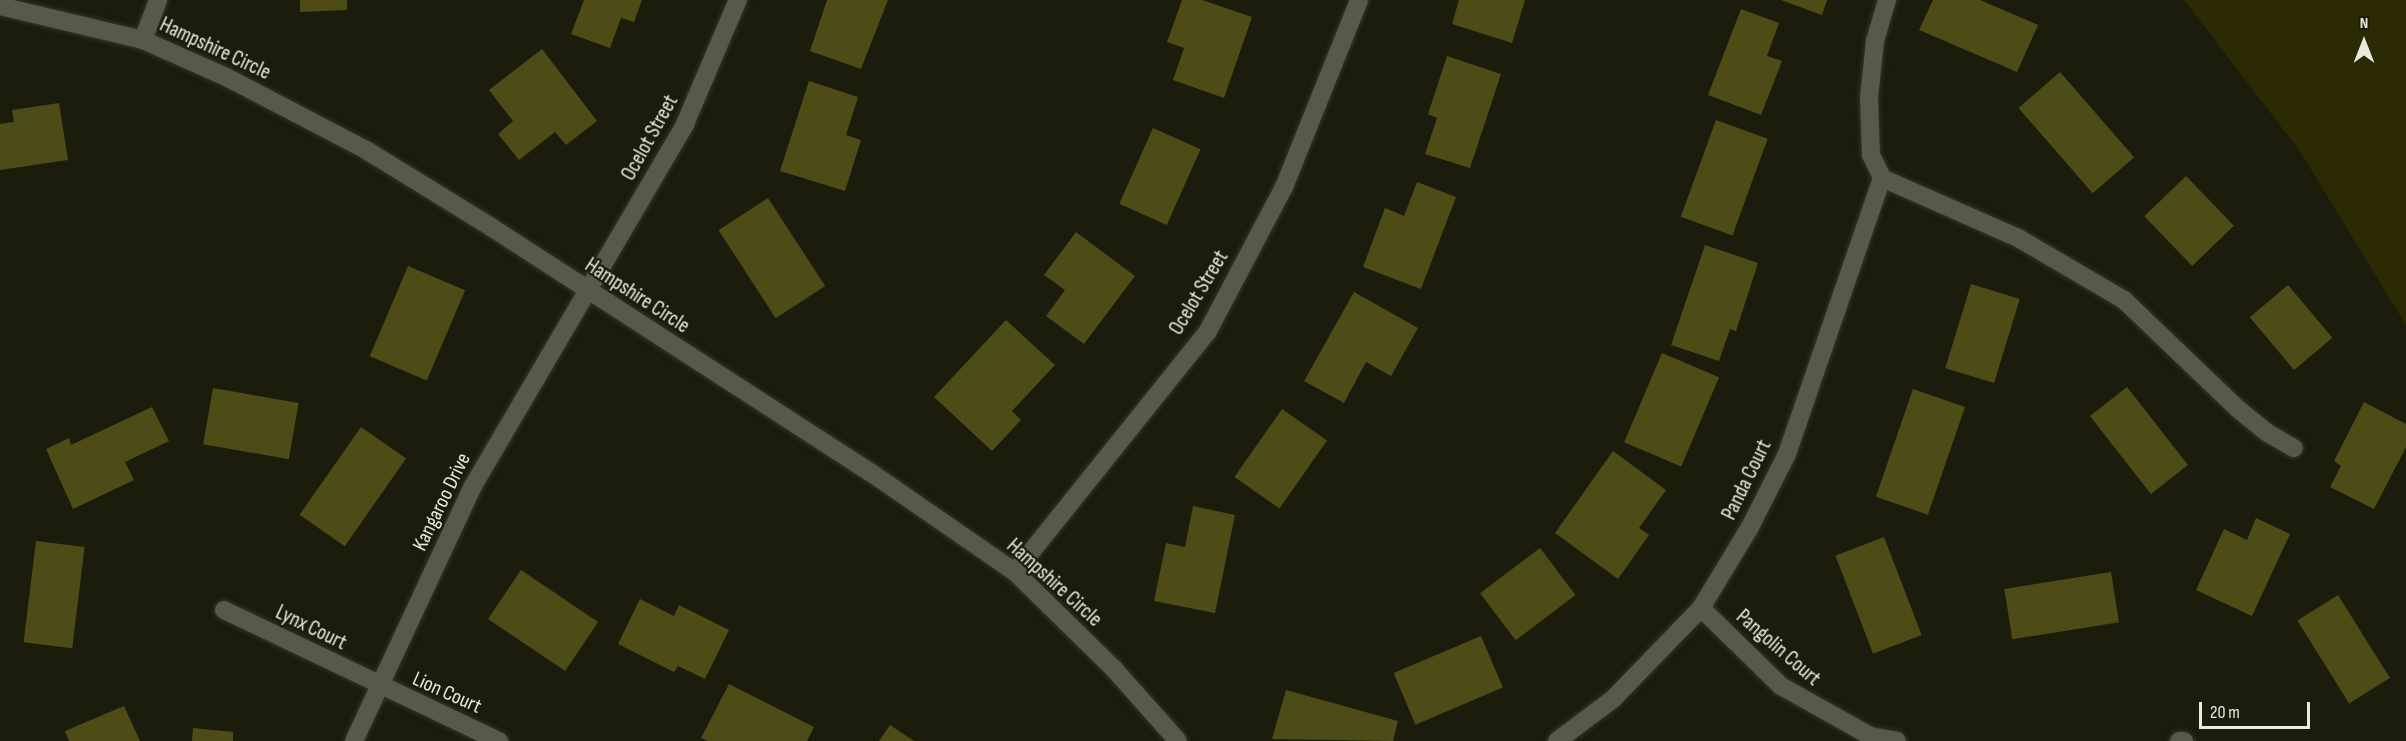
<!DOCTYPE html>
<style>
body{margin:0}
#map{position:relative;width:2406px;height:741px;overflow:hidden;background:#1c1c0d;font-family:"Sofia Sans Condensed",sans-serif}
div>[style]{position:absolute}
.green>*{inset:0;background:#2b2a02}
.building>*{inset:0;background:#4d4c17;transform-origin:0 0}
.roads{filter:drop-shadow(0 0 2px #34332d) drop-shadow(0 0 2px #34332d)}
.minor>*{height:18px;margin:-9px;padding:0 9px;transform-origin:9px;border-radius:9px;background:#585948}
span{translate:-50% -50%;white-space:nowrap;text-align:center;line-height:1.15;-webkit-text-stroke:4.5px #1c1c0d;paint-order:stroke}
.street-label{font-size:21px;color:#e9e9df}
.north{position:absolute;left:2334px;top:12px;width:60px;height:60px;-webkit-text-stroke:4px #1c1c0d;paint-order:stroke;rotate:0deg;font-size:16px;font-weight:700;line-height:24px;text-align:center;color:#e9e9df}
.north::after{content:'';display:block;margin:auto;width:21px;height:27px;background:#e9e9df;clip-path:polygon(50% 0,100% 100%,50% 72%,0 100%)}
.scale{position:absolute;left:2199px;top:702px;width:111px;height:27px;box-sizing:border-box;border:3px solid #e9e9df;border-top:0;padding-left:8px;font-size:18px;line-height:21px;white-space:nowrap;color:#e9e9df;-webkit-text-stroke:4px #1c1c0d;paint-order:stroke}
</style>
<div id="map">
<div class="green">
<div style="clip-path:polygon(2184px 0,2406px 0,2406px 325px,2299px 150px)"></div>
</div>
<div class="building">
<div style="clip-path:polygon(300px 0,347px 0,347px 10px,300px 12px)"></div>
<div style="clip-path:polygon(584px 0,642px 0,634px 22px,621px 18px,610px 48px,571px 34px)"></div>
<div style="clip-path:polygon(827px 0,888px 0,861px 69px,810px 51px)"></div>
<div style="clip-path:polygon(1182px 0,1202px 0,1252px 17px,1224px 98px,1173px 80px,1184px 48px,1167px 42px)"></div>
<div style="clip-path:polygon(1459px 0,1525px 0,1512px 43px,1452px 24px)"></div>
<div style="clip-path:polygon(1781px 0,1827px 0,1822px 15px)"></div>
<div style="clip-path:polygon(1933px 0,1980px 0,2038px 25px,2017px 72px,1919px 30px)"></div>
<div style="clip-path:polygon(1741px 9px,1779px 23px,1767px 56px,1782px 61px,1761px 115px,1708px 95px)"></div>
<div style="clip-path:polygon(542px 49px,597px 121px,566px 145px,555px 132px,519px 160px,498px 134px,513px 121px,489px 90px)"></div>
<div style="clip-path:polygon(1447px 56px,1501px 74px,1470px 168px,1425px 154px,1437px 118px,1428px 114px)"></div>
<div style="left:2060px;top:72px;width:113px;height:55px;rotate:49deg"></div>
<div style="clip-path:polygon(809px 81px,858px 97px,846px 135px,861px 140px,845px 191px,780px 171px)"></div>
<div style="clip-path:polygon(59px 103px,68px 160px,0 170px,0 124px,14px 122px,12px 110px)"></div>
<div style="left:1716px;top:120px;width:55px;height:103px;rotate:20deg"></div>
<div style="left:1153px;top:128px;width:52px;height:83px;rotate:24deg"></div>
<div style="left:2186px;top:176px;width:69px;height:58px;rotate:46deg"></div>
<div style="clip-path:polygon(1417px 182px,1456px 197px,1421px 289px,1363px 267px,1385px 208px,1404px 216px)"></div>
<div style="left:768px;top:198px;width:105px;height:59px;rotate:57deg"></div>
<div style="clip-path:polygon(1076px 232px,1135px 276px,1084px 344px,1046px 316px,1065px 290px,1044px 275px)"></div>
<div style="clip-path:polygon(1705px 245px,1758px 263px,1736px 331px,1730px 329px,1719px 361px,1671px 345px)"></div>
<div style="left:408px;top:266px;width:62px;height:98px;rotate:23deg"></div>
<div style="left:1971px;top:284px;width:51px;height:88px;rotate:17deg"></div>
<div style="left:2288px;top:285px;width:69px;height:50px;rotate:50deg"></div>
<div style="clip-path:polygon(1354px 292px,1418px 328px,1391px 376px,1366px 362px,1344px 403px,1304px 381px)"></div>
<div style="clip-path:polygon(1006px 320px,1055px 365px,1012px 411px,1021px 420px,992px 451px,934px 397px)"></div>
<div style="left:1662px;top:353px;width:62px;height:97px;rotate:23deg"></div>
<div style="left:2127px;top:387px;width:99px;height:47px;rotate:52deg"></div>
<div style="left:213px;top:388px;width:87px;height:57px;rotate:10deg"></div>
<div style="left:1913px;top:389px;width:55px;height:114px;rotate:19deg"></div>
<div style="clip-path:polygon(2364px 402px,2406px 424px,2406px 447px,2374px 509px,2330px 487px,2341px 466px,2334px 461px)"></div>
<div style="clip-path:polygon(152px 407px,169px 441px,125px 462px,134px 480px,73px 509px,46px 449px,69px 438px,71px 445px)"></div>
<div style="left:1282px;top:409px;width:55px;height:83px;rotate:35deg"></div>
<div style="left:361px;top:427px;width:55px;height:107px;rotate:35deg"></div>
<div style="clip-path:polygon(1613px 451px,1666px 490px,1639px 528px,1649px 535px,1618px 579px,1555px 533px)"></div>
<div style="clip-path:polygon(1193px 506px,1235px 515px,1215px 613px,1154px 601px,1166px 543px,1185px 547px)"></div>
<div style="clip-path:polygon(2256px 518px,2290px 534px,2252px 616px,2196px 590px,2224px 529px,2247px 540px)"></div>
<div style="left:1884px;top:537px;width:105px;height:52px;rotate:69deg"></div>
<div style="left:36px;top:541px;width:49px;height:102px;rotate:7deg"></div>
<div style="left:1540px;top:548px;width:59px;height:75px;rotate:53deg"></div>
<div style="left:521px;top:570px;width:93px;height:59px;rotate:34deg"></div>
<div style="left:2111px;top:572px;width:51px;height:108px;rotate:81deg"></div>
<div style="left:2338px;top:595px;width:98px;height:48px;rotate:58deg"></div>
<div style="clip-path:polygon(640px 599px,674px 616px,679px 605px,729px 630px,705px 679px,678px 666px,674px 672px,618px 644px)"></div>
<div style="left:1481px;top:636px;width:56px;height:95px;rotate:67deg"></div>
<div style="clip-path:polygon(729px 684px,814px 727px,807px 741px,708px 741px,701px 738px)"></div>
<div style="clip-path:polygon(1286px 690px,1398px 721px,1393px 741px,1272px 739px)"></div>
<div style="clip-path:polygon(124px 706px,140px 741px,69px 741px,65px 731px)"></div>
<div style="clip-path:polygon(890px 725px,914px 741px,879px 741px)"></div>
<div style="clip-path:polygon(193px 728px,233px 732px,233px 741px,192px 741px)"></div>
</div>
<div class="roads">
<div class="minor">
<div style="left:1887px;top:0;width:43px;rotate:106.3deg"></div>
<div style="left:1875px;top:41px;width:57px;rotate:96deg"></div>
<div style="left:1869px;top:98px;width:57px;rotate:88deg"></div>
<div style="left:1871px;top:155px;width:25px;rotate:64deg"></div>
<div style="left:1882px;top:178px;width:151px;rotate:23.8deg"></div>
<div style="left:2020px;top:239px;width:121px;rotate:30.4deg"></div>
<div style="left:2124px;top:300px;width:158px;rotate:43.7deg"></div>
<div style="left:2238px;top:409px;width:36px;rotate:39deg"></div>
<div style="left:2266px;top:432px;width:32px;rotate:30deg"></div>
<div style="left:0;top:6px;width:147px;rotate:13.4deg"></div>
<div style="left:143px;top:40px;width:91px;rotate:24deg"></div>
<div style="left:226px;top:77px;width:158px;rotate:27.5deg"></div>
<div style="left:366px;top:150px;width:147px;rotate:31.6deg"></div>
<div style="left:491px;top:227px;width:451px;rotate:32.9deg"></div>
<div style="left:870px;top:472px;width:176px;rotate:34.6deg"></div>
<div style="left:1015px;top:572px;width:139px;rotate:44.4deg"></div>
<div style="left:1114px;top:669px;width:96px;rotate:48.4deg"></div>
<div style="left:143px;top:40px;width:43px;rotate:-69.4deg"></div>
<div style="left:1015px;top:572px;width:309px;rotate:-51.3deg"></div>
<div style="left:1208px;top:331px;width:163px;rotate:-62.2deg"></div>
<div style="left:1284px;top:187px;width:201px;rotate:-68.1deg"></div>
<div style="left:1701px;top:608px;width:112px;rotate:44.3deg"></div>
<div style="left:1781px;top:686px;width:102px;rotate:29.3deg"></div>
<div style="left:1870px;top:736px;width:27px;rotate:10deg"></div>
<div style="left:224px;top:610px;width:305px;rotate:25.5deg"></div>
<div style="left:354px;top:741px;width:281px;rotate:-65deg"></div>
<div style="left:473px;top:486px;width:420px;rotate:-59.6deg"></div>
<div style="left:685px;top:124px;width:135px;rotate:-66.9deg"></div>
<div style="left:1557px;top:741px;width:70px;rotate:-36.9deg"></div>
<div style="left:1613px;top:699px;width:127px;rotate:-46deg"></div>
<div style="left:1701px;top:608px;width:95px;rotate:-58.8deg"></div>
<div style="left:1750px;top:527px;width:82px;rotate:-63.1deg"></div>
<div style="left:1787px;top:454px;width:292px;rotate:-71deg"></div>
<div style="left:2179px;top:741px;width:5px"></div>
</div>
</div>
<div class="street-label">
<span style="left:215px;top:49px;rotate:25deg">Hampshire Circle</span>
<span style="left:650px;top:138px;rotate:-61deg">Ocelot Street</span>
<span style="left:1199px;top:293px;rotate:-59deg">Ocelot Street</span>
<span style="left:637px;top:296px;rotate:33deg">Hampshire Circle</span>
<span style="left:1747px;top:480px;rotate:-64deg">Panda Court</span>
<span style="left:442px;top:502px;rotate:-64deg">Kangaroo Drive</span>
<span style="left:1054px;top:583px;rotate:42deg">Hampshire Circle</span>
<span style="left:311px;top:628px;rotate:26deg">Lynx Court</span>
<span style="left:1778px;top:648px;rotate:41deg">Pangolin Court</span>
<span style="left:447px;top:693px;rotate:24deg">Lion Court</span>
</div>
<div class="north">N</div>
<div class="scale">20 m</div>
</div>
